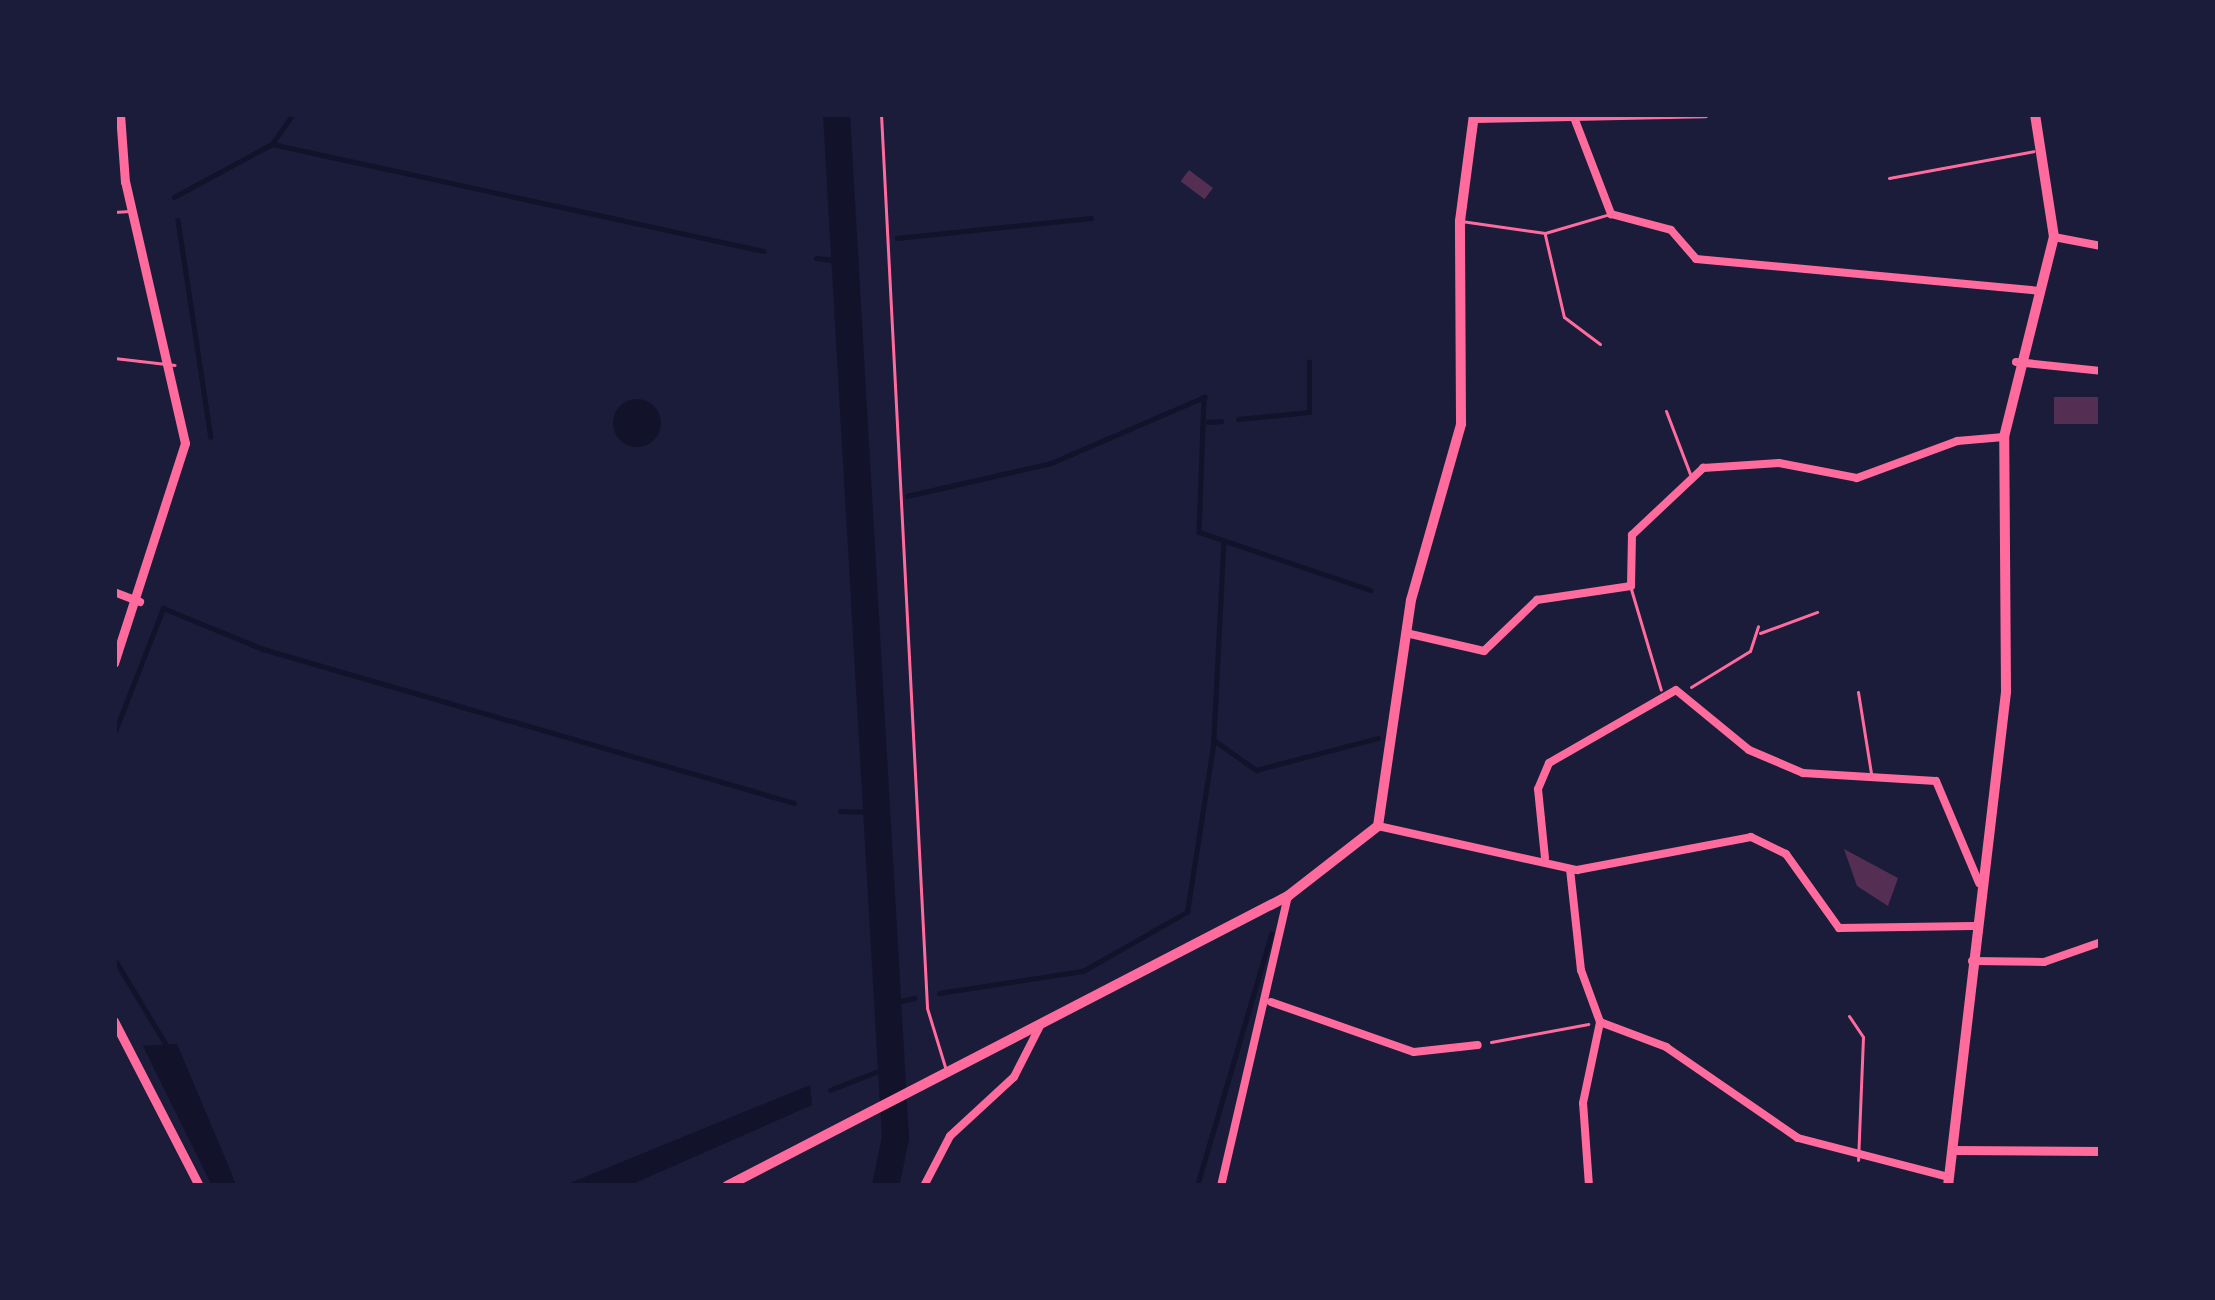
<!DOCTYPE html>
<style>
body{margin:0}
#map{position:relative;width:2215px;height:1300px;overflow:hidden;background:#1b1b3a;font-family:Ubuntu,sans-serif}
div>[style]{position:absolute}
.water>*{inset:0;background:#12122b}
.round{border-radius:50%}
.stream>*{height:4.5px;margin:-2.25px;padding:0 2.25px;transform-origin:2.25px;border-radius:2.25px;background:#12122b}
.river>*{height:27px;margin:-13.5px;padding:0 13.5px;transform-origin:13.5px;border-radius:13.5px;background:#12122b}
.building>*{inset:0;background:#542f53;transform-origin:0 0}
.path>*{height:3px;margin:-1.5px;padding:0 1.5px;transform-origin:1.5px;border-radius:1.5px;background:#ff6b9d}
.service>*{height:3px;margin:-1.5px;padding:0 1.5px;transform-origin:1.5px;border-radius:1.5px;background:#ff6b9d}
.minor>*{height:8px;margin:-4px;padding:0 4px;transform-origin:4px;border-radius:4px;background:#ff6b9d}
.tertiary>*{height:9px;margin:-4.5px;padding:0 4.5px;transform-origin:4.5px;border-radius:4.5px;background:#ff6b9d}
.secondary>*{height:10px;margin:-5px;padding:0 5px;transform-origin:5px;border-radius:5px;background:#ff6b9d}
span{translate:-50% -50%;white-space:nowrap;text-align:center;line-height:1.15;-webkit-text-stroke:10px #1b1b3a;paint-order:stroke}
.frame{position:absolute;inset:0;border:117px solid #1b1b3a;pointer-events:none}
</style>
<div id="map">
<div class="water">
<div class="round" style="left:613px;top:399px;width:48px;height:48px"></div>
<div style="clip-path:polygon(177px 1044px,231px 1172px,236px 1186px,212px 1186px,143px 1046px)"></div>
<div style="clip-path:polygon(810px 1085px,812px 1105px,628px 1186px,563px 1186px)"></div>
</div>
<div class="stream">
<div style="left:272px;top:144px;width:37px;rotate:-55deg"></div>
<div style="left:174px;top:197px;width:111px;rotate:-28.4deg"></div>
<div style="left:272px;top:144px;width:503px;rotate:12.29deg"></div>
<div style="left:178px;top:220px;width:219px;rotate:81.4deg"></div>
<div style="left:897px;top:238px;width:195px;rotate:-5.9deg"></div>
<div style="left:816px;top:258px;width:25px;rotate:7deg"></div>
<div style="left:1238px;top:419px;width:71px;rotate:-5.6deg"></div>
<div style="left:1309px;top:412px;width:50px;rotate:-90deg"></div>
<div style="left:1208px;top:422px;width:13px;rotate:-4deg"></div>
<div style="left:907px;top:496px;width:148px;rotate:-12.9deg"></div>
<div style="left:1051px;top:463px;width:167px;rotate:-23.3deg"></div>
<div style="left:1204px;top:397px;width:135px;rotate:92.1deg"></div>
<div style="left:1199px;top:532px;width:181px;rotate:18.7deg"></div>
<div style="left:1224px;top:540px;width:200px;rotate:92.9deg"></div>
<div style="left:1214px;top:740px;width:52px;rotate:35.5deg"></div>
<div style="left:1256px;top:770px;width:126px;rotate:-14.7deg"></div>
<div style="left:114px;top:734px;width:135px;rotate:-68.7deg"></div>
<div style="left:163px;top:608px;width:108px;rotate:22.3deg"></div>
<div style="left:263px;top:649px;width:553px;rotate:16.17deg"></div>
<div style="left:840px;top:811px;width:29px;rotate:2deg"></div>
<div style="left:114px;top:958px;width:109px;rotate:58.9deg"></div>
<div style="left:939px;top:993px;width:146px;rotate:-8.7deg"></div>
<div style="left:1083px;top:971px;width:120px;rotate:-29.6deg"></div>
<div style="left:1187px;top:912px;width:174px;rotate:-81.1deg"></div>
<div style="left:882px;top:1005px;width:33px;rotate:-12deg"></div>
<div style="left:830px;top:1090px;width:60px;rotate:-21.4deg"></div>
<div style="left:1197px;top:1186px;width:263px;rotate:-73.6deg"></div>
</div>
<div class="river">
<div style="left:836px;top:114px;width:1025px;rotate:86.7deg"></div>
<div style="left:895px;top:1137px;width:50px;rotate:101.5deg"></div>
</div>
<div class="building">
<div style="left:1189px;top:170px;width:30px;height:14px;rotate:37deg"></div>
<div style="left:2054px;top:397px;width:46px;height:27px"></div>
<div style="clip-path:polygon(1844px 849px,1898px 878px,1888px 906px,1857px 886px)"></div>
</div>
<div class="path">
<div style="left:1760px;top:633px;width:61px;rotate:-20.2deg"></div>
<div style="left:1691px;top:687px;width:69px;rotate:-31.4deg"></div>
<div style="left:1750px;top:651px;width:26px;rotate:-72deg"></div>
<div style="left:1491px;top:1042px;width:99px;rotate:-10.5deg"></div>
</div>
<div class="service">
<div style="left:881px;top:114px;width:895px;rotate:87.05deg"></div>
<div style="left:927px;top:1008px;width:62px;rotate:73deg"></div>
<div style="left:1889px;top:178px;width:147px;rotate:-10.5deg"></div>
<div style="left:114px;top:212px;width:16px;rotate:-4deg"></div>
<div style="left:1461px;top:221px;width:85px;rotate:8.1deg"></div>
<div style="left:1545px;top:233px;width:68px;rotate:-16.3deg"></div>
<div style="left:1545px;top:235px;width:84px;rotate:77deg"></div>
<div style="left:1564px;top:317px;width:45px;rotate:36.9deg"></div>
<div style="left:114px;top:358px;width:61px;rotate:6.5deg"></div>
<div style="left:1666px;top:411px;width:67px;rotate:69.1deg"></div>
<div style="left:1631px;top:589px;width:105px;rotate:73.5deg"></div>
<div style="left:1858px;top:692px;width:82px;rotate:80.9deg"></div>
<div style="left:1849px;top:1016px;width:25px;rotate:56deg"></div>
<div style="left:1863px;top:1037px;width:123px;rotate:92.3deg"></div>
</div>
<div class="minor">
<div style="left:1474px;top:119px;width:231px;rotate:-1.2deg"></div>
<div style="left:1575px;top:120px;width:101px;rotate:69deg"></div>
<div style="left:1611px;top:214px;width:62px;rotate:14.9deg"></div>
<div style="left:1671px;top:230px;width:38px;rotate:49deg"></div>
<div style="left:1696px;top:259px;width:345px;rotate:5.3deg"></div>
<div style="left:2054px;top:237px;width:48px;rotate:10.8deg"></div>
<div style="left:2016px;top:362px;width:85px;rotate:6deg"></div>
<div style="left:114px;top:592px;width:28px;rotate:21deg"></div>
<div style="left:1406px;top:633px;width:80px;rotate:13deg"></div>
<div style="left:1484px;top:651px;width:74px;rotate:-43.9deg"></div>
<div style="left:1537px;top:600px;width:95px;rotate:-8.5deg"></div>
<div style="left:1631px;top:586px;width:51px;rotate:-88.9deg"></div>
<div style="left:1632px;top:535px;width:98px;rotate:-43.3deg"></div>
<div style="left:1703px;top:468px;width:76px;rotate:-3.8deg"></div>
<div style="left:1779px;top:463px;width:79px;rotate:10.9deg"></div>
<div style="left:1857px;top:478px;width:107px;rotate:-20.3deg"></div>
<div style="left:1957px;top:441px;width:47px;rotate:-4.9deg"></div>
<div style="left:1378px;top:826px;width:204px;rotate:12.5deg"></div>
<div style="left:1577px;top:870px;width:177px;rotate:-10.7deg"></div>
<div style="left:1751px;top:837px;width:39px;rotate:26deg"></div>
<div style="left:1786px;top:854px;width:91px;rotate:54.4deg"></div>
<div style="left:1839px;top:928px;width:134px;rotate:-0.9deg"></div>
<div style="left:1545px;top:858px;width:69px;rotate:-95.8deg"></div>
<div style="left:1538px;top:789px;width:28px;rotate:-67deg"></div>
<div style="left:1549px;top:763px;width:146px;rotate:-29.9deg"></div>
<div style="left:1676px;top:690px;width:94px;rotate:39.4deg"></div>
<div style="left:1749px;top:750px;width:59px;rotate:23.1deg"></div>
<div style="left:1803px;top:773px;width:133px;rotate:3.4deg"></div>
<div style="left:1936px;top:781px;width:111px;rotate:67.1deg"></div>
<div style="left:1570px;top:869px;width:102px;rotate:83.8deg"></div>
<div style="left:1581px;top:970px;width:55px;rotate:69.9deg"></div>
<div style="left:1600px;top:1022px;width:71px;rotate:20.7deg"></div>
<div style="left:1666px;top:1047px;width:160px;rotate:34.6deg"></div>
<div style="left:1798px;top:1138px;width:156px;rotate:14.5deg"></div>
<div style="left:1972px;top:961px;width:72px;rotate:0.8deg"></div>
<div style="left:2044px;top:962px;width:60px;rotate:-19.3deg"></div>
<div style="left:1271px;top:1002px;width:151px;rotate:19.3deg"></div>
<div style="left:1414px;top:1052px;width:64px;rotate:-6.2deg"></div>
<div style="left:924px;top:1186px;width:56px;rotate:-62.5deg"></div>
<div style="left:950px;top:1136px;width:87px;rotate:-42.7deg"></div>
<div style="left:1014px;top:1077px;width:57px;rotate:-63deg"></div>
<div style="left:1221px;top:1186px;width:298px;rotate:-77deg"></div>
<div style="left:1589px;top:1186px;width:83px;rotate:-94.1deg"></div>
<div style="left:1583px;top:1103px;width:83px;rotate:-78.1deg"></div>
</div>
<div class="tertiary">
<div style="left:114px;top:663px;width:231px;rotate:-72.1deg"></div>
<div style="left:185px;top:443px;width:268px;rotate:-102.9deg"></div>
<div style="left:125px;top:182px;width:68px;rotate:-94.2deg"></div>
<div style="left:114px;top:1021px;width:186px;rotate:62.7deg"></div>
<div style="left:1953px;top:1150px;width:148px;rotate:0.4deg"></div>
</div>
<div class="secondary">
<div style="left:727px;top:1186px;width:632px;rotate:-27.34deg"></div>
<div style="left:1288px;top:896px;width:114px;rotate:-37.9deg"></div>
<div style="left:1378px;top:826px;width:228px;rotate:-81.7deg"></div>
<div style="left:1411px;top:600px;width:183px;rotate:-74.1deg"></div>
<div style="left:1461px;top:424px;width:203px;rotate:-90.3deg"></div>
<div style="left:1460px;top:221px;width:108px;rotate:-82.5deg"></div>
<div style="left:1948px;top:1186px;width:497px;rotate:-83.3deg"></div>
<div style="left:2006px;top:692px;width:255px;rotate:-90.4deg"></div>
<div style="left:2004px;top:437px;width:206px;rotate:-76deg"></div>
<div style="left:2054px;top:237px;width:124px;rotate:-98.8deg"></div>
</div>
<div class="frame"></div>
</div>
